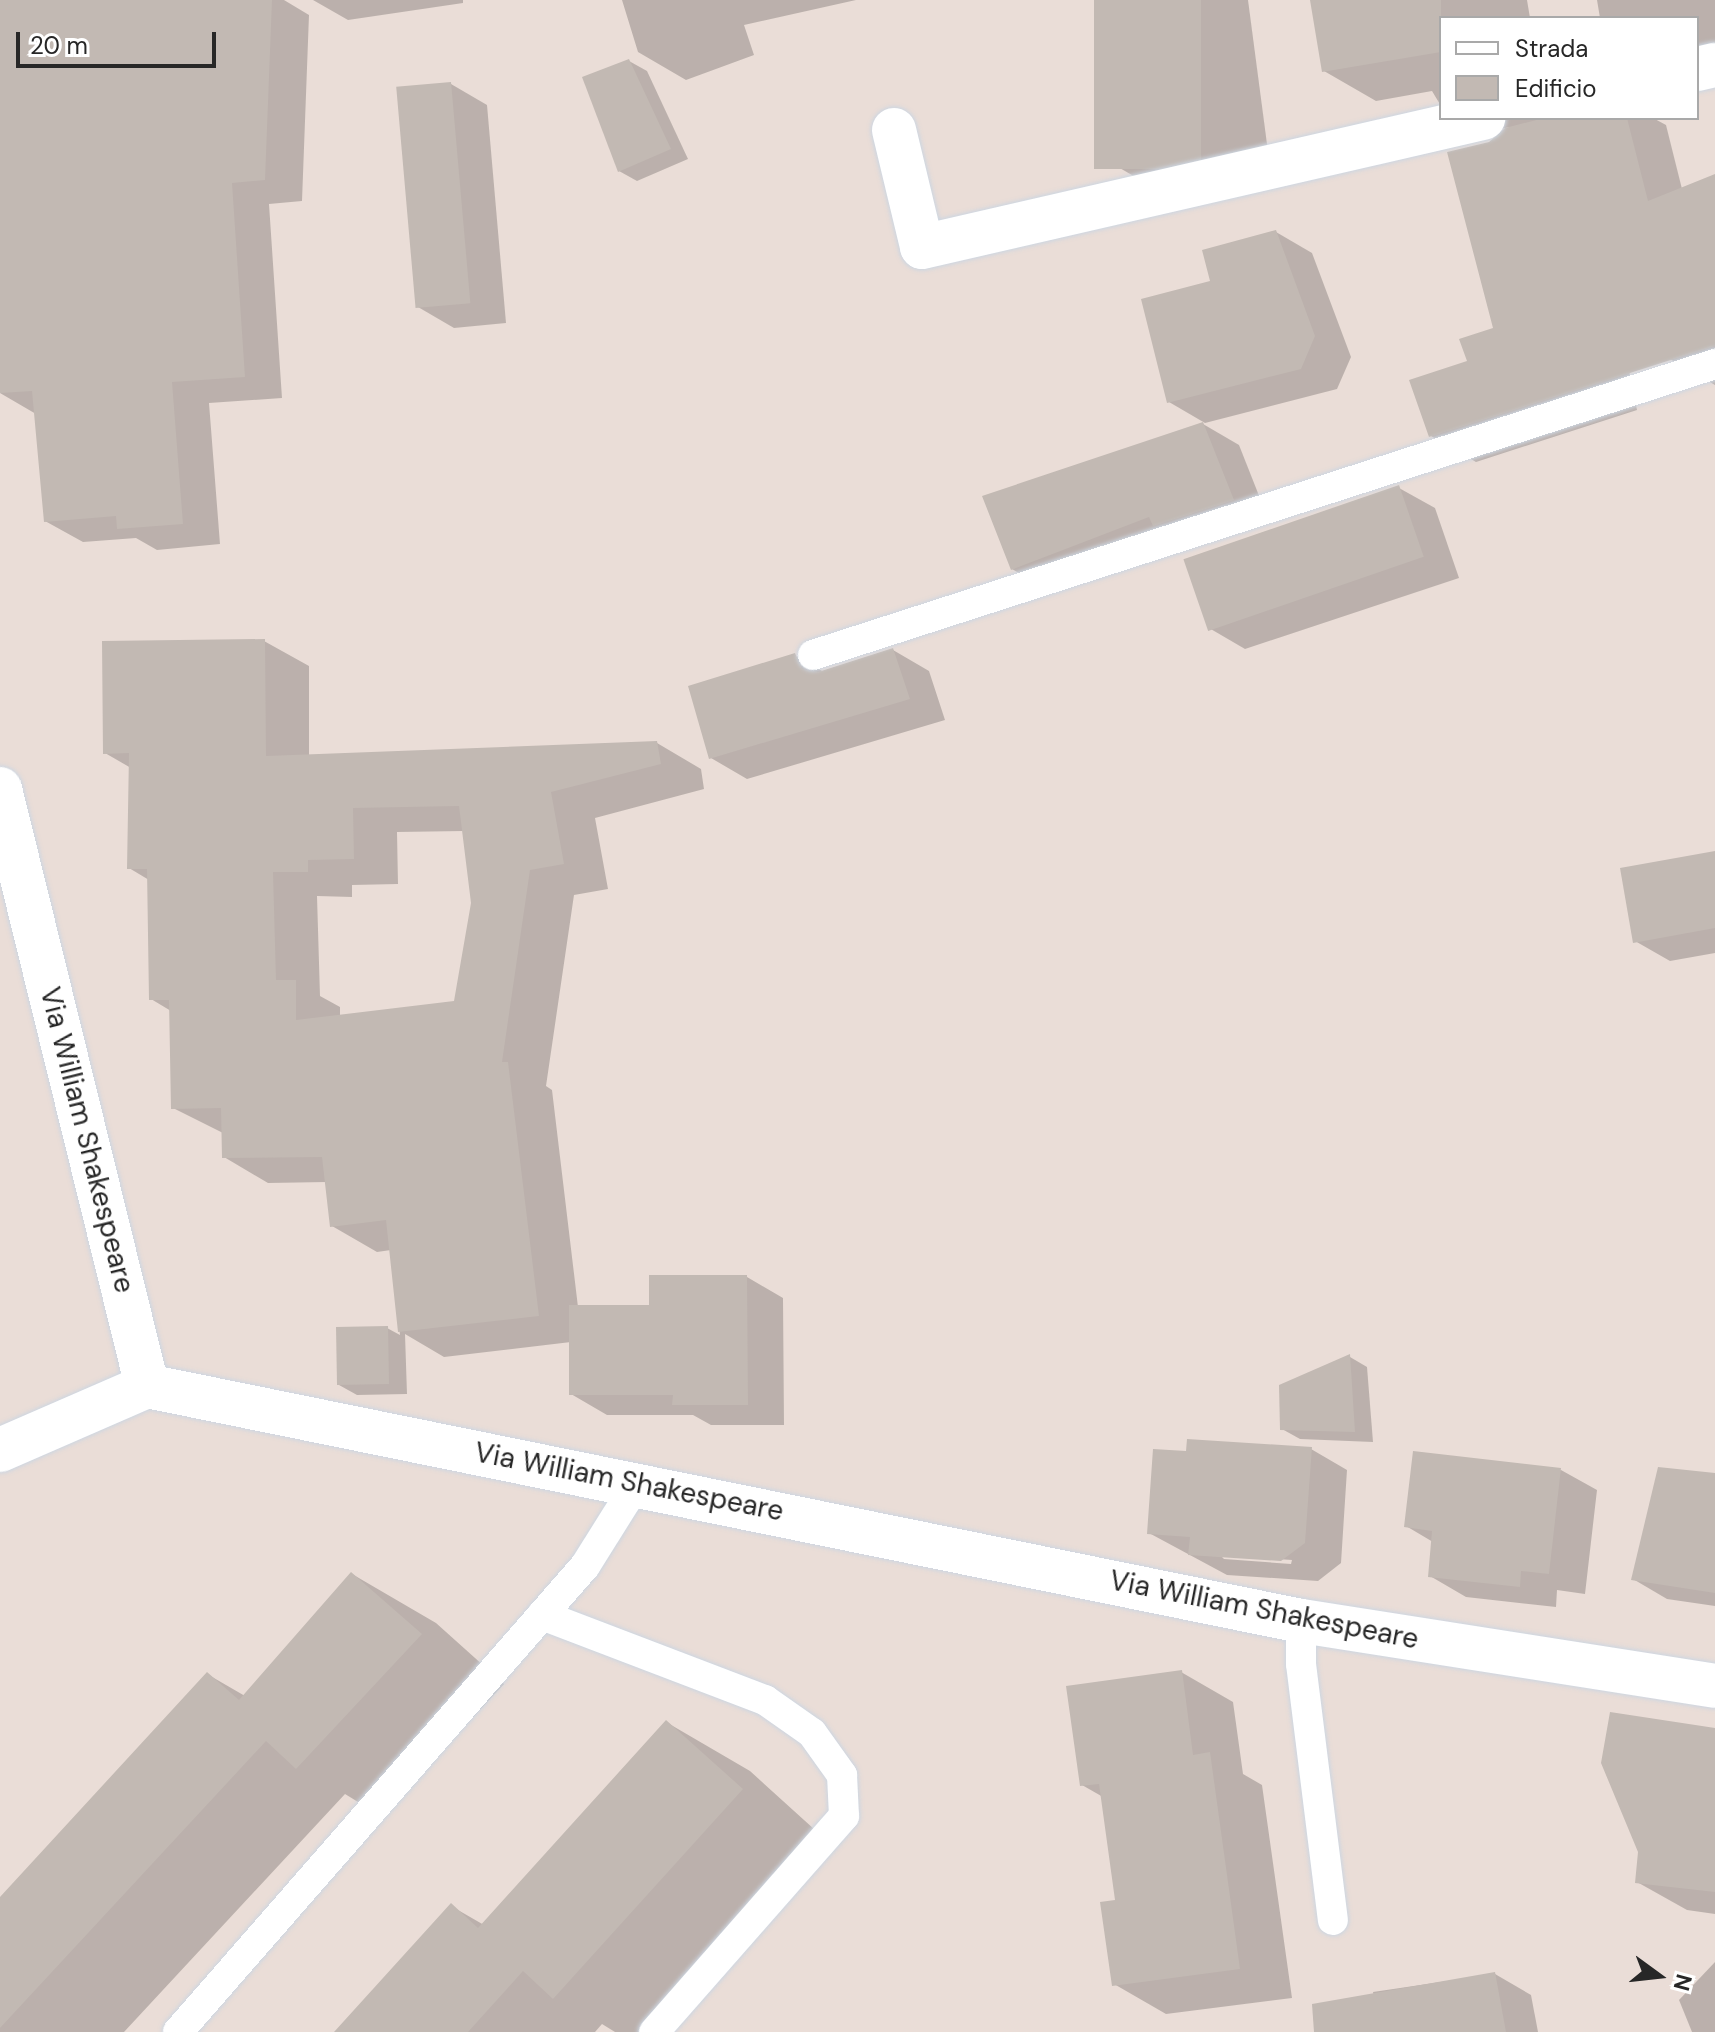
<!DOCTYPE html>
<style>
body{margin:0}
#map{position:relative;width:1715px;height:2032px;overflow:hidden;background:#eaddd7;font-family:"DM Sans",sans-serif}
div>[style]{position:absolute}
.shadow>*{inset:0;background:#0003}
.building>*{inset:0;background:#c2b9b3;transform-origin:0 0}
.roads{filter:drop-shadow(0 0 2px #cdd6e1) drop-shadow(0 0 2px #cdd6e1)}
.lane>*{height:30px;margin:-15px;padding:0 15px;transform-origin:15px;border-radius:15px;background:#fff}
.street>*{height:44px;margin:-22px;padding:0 22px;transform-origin:22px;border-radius:22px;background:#fff}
span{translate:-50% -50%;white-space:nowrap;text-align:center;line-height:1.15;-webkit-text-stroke:8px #fff;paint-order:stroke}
.street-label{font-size:28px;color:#272727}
.legend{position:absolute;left:1439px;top:16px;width:260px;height:104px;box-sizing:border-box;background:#fff;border:2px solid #a9a9a9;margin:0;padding:10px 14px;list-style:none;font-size:24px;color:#272727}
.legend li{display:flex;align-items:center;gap:16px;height:40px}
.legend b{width:40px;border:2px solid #a9a9a9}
.north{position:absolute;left:1619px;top:1936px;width:80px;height:80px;-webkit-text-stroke:6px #fff;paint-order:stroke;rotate:105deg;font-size:22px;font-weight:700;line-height:32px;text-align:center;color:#272727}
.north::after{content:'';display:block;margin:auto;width:28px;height:36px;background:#272727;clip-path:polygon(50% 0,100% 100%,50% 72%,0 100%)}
.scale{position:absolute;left:16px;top:32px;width:200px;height:36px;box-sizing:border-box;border:4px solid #272727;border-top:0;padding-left:10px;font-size:24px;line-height:28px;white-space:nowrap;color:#272727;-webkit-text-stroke:6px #fff;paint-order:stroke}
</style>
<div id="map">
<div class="shadow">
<div style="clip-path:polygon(0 0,284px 0,309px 15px,302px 201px,269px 204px,282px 398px,209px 403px,220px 544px,157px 550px,136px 538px,83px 542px,45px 521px,36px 414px,0 393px)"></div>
<div style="clip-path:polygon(313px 0,463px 0,463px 3px,348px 20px)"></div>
<div style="clip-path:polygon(622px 0,856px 0,744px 25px,754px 55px,686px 80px,638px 52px)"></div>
<div style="clip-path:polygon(1096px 0,1248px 0,1272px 182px,1170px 197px,1118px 167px)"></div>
<div style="clip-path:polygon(1312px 0,1527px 0,1530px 18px,1441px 18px,1441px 106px,1432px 91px,1376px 101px,1324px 71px)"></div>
<div style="clip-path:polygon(1597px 0,1715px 0,1715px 87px,1697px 89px,1697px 18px,1600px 18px)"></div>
<div style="clip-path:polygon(629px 61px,647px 71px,688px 159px,637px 181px,619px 171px)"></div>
<div style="clip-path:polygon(451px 84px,487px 105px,506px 323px,454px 328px,418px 307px)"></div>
<div style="clip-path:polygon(1463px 118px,1653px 118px,1666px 125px,1682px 189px,1715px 176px,1715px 385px,1670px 359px,1599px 223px,1637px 410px,1476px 462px,1431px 436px,1470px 362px,1496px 329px,1490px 144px,1510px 127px,1487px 132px)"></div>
<div style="clip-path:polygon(1276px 232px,1312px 253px,1351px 357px,1337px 389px,1205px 423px,1169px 402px,1212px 283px)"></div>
<div style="clip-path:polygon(1203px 424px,1239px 445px,1269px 521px,1049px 590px,1012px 569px)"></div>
<div style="clip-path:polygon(1399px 488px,1435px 508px,1459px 578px,1245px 649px,1209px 628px)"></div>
<div style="clip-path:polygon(evenodd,264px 641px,309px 666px,309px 756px,657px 743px,701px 769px,704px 789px,595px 818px,608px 889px,574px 895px,546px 1086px,552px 1090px,578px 1307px,651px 1307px,747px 1277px,783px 1298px,784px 1425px,711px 1425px,693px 1415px,607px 1415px,571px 1394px,571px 1342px,444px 1357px,405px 1334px,407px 1394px,357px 1395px,339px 1385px,387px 1328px,400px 1335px,391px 1250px,377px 1252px,332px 1226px,327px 1182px,268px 1183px,224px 1157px,223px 1133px,173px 1108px,171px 1011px,151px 999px,149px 880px,129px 868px,131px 768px,105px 753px,264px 641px,464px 831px,473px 903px,455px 1002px,340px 1016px,340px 1007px,320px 996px,317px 896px,352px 897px,352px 885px,398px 884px,397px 832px,464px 831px)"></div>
<div style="clip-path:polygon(893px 650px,929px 671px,945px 720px,747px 779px,711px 758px,795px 656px,824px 672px)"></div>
<div style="clip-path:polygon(1715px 853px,1715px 953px,1670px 961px,1635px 941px)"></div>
<div style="clip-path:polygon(1350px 1357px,1367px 1367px,1373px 1442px,1300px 1439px,1282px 1429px)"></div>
<div style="clip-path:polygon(evenodd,1311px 1449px,1347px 1470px,1341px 1563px,1318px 1581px,1227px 1575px,1149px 1533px,1188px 1453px,1311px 1449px,1220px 1555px,1292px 1560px,1291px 1564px,1224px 1559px,1220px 1555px)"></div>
<div style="clip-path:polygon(1561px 1470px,1597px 1490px,1585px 1594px,1557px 1590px,1556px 1607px,1466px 1597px,1430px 1576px,1433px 1542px,1406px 1526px)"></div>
<div style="clip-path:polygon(1715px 1475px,1715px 1606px,1667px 1599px,1633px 1579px)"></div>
<div style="clip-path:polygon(352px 1574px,436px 1623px,504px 1684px,381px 1816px,345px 1794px,124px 2032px,0 2032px,0 1900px,207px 1674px,245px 1696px)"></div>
<div style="clip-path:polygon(1181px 1672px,1233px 1702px,1243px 1774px,1262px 1785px,1292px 1998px,1166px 2014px,1114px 1984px,1117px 1902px,1103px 1797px,1082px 1785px)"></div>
<div style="clip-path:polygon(666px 1722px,750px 1771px,825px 1839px,651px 2032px,615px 2032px,602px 2024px,595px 2032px,337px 2032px,451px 1906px,484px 1925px)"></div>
<div style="clip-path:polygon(1715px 1730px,1715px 1914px,1687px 1910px,1637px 1882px)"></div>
<div style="clip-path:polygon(1715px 1962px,1715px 2032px,1692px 2032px,1679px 2000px)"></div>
<div style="clip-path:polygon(1495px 1974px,1531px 1995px,1538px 2032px,1380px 2032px,1373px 1992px)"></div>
</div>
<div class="building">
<div style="clip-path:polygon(0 0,272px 0,265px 180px,232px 183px,245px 377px,172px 382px,183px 524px,117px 529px,116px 516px,44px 522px,32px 391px,0 393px)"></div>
<div style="left:1094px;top:0;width:107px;height:169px"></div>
<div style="clip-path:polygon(1310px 0,1441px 0,1441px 52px,1322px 72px)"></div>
<div style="clip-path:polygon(629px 59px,671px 149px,618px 172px,582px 77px)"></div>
<div style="left:451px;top:82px;width:222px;height:55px;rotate:85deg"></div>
<div style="clip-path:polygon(1544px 118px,1627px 118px,1648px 201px,1715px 174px,1715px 346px,1429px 437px,1409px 380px,1467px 361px,1459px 339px,1493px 328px,1447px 152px,1489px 142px,1505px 128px)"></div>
<div style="clip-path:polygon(1276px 230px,1315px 336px,1301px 369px,1167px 403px,1141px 299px,1210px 281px,1202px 250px)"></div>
<div style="clip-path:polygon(1203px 422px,1234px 500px,1153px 526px,1149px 517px,1011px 570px,982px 496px)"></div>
<div style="left:1399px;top:485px;width:76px;height:228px;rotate:71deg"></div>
<div style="clip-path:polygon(evenodd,265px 639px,266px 756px,657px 741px,661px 764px,551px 792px,564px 864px,530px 870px,502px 1062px,508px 1062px,539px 1316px,398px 1332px,386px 1220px,330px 1227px,322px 1157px,222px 1158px,221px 1108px,171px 1109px,169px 1000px,149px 1000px,147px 869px,127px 869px,129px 753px,103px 754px,102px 641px,265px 639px,459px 806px,471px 903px,454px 1001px,296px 1020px,296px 980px,276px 980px,273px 872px,308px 872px,308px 860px,354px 859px,353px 808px,459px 806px)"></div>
<div style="clip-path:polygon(893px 648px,910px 699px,709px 759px,688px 686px,795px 653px,802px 669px,818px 672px)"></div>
<div style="clip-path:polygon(1715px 851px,1715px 928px,1633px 943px,1620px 868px)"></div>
<div style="clip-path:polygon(649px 1275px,747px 1275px,748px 1405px,672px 1405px,673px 1395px,569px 1395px,569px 1305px,649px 1305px)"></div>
<div style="left:388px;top:1326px;width:58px;height:52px;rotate:89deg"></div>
<div style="clip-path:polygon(1350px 1354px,1355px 1432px,1280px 1430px,1279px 1385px)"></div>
<div style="clip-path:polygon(1187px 1439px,1312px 1447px,1305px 1543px,1281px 1561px,1188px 1555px,1190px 1537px,1147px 1534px,1153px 1449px,1186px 1451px)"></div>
<div style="clip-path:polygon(1413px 1451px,1561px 1468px,1549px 1574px,1521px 1571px,1520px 1587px,1428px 1577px,1432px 1531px,1404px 1527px)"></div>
<div style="clip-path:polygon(1658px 1467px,1715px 1473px,1715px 1593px,1631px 1580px)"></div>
<div style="clip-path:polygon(351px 1572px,422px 1634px,296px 1769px,266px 1741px,0 2028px,0 1897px,207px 1672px,239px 1700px)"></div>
<div style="clip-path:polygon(1182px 1670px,1193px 1755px,1210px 1752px,1240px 1969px,1112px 1986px,1100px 1902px,1115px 1900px,1099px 1784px,1080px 1786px,1066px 1686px)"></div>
<div style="clip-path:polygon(1610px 1712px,1715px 1728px,1715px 1892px,1635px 1883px,1638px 1852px,1601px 1763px)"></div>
<div style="clip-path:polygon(666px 1720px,743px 1789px,553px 1999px,523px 1971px,468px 2032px,334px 2032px,451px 1903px,478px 1928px)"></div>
<div style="clip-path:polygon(1495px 1972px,1506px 2032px,1314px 2032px,1312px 2004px)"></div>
</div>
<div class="roads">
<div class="lane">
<div style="left:813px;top:655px;width:948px;rotate:-17.88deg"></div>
<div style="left:542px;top:1615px;width:239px;rotate:20.9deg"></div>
<div style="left:765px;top:1700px;width:57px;rotate:35.1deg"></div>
<div style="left:812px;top:1733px;width:52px;rotate:54.5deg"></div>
<div style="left:842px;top:1775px;width:41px;rotate:87.2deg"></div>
<div style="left:844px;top:1816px;width:288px;rotate:131.3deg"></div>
<div style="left:1301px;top:1621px;width:43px;rotate:90deg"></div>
<div style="left:1301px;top:1664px;width:258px;rotate:82.9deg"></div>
<div style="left:178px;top:2032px;width:619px;rotate:-48.87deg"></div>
<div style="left:585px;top:1566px;width:98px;rotate:-57.9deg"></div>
</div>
<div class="street">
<div style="left:1697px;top:69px;width:18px;rotate:-13deg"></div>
<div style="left:894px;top:130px;width:120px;rotate:76.5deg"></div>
<div style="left:922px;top:247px;width:576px;rotate:-12.95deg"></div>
<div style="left:0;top:789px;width:615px;rotate:76.17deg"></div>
<div style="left:147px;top:1386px;width:1178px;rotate:11.51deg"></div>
<div style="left:1301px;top:1621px;width:419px;rotate:8.9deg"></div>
<div style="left:0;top:1450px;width:160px;rotate:-23.5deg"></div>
</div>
</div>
<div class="street-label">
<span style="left:87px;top:1140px;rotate:76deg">Via William Shakespeare</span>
<span style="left:629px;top:1482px;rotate:11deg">Via William Shakespeare</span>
<span style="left:1264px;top:1610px;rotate:11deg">Via William Shakespeare</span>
</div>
<ul class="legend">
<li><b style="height:10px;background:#fff"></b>Strada</li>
<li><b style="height:22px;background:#c2b9b3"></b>Edificio</li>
</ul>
<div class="north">N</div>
<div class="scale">20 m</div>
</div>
